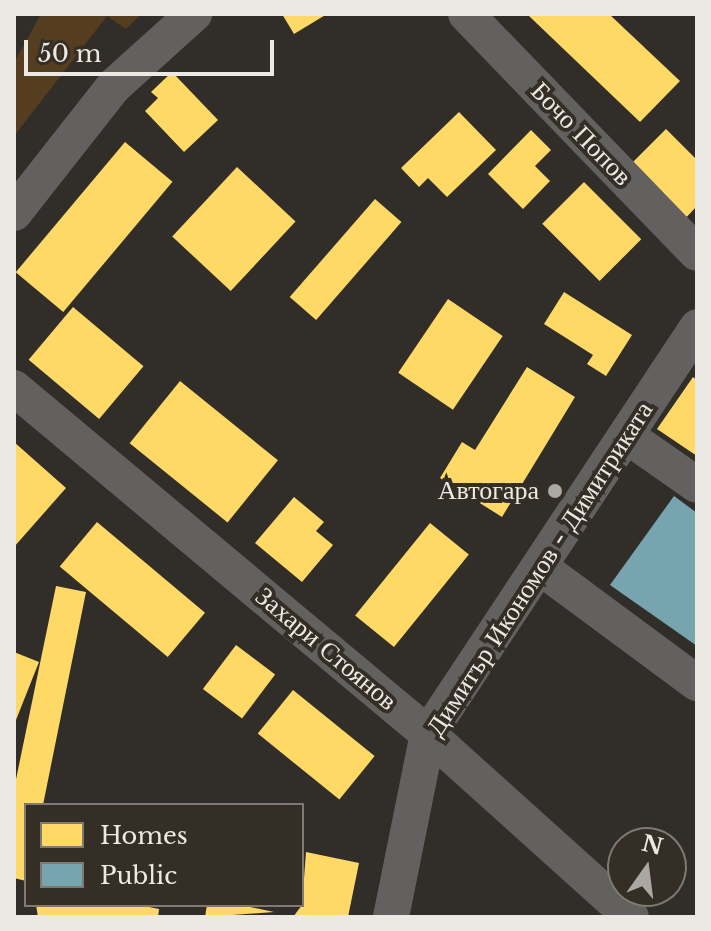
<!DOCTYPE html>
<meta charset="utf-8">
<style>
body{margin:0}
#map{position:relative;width:711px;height:931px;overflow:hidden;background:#312e2a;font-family:"Libre Baskerville",serif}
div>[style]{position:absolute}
.green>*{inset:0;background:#543e1f}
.homes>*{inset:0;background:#ffd966;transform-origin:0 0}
.public>*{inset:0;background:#76a5af}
.minor>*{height:36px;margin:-18px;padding:0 18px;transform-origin:18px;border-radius:18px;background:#636160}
.dots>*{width:22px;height:22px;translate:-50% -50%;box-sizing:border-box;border:4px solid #342e27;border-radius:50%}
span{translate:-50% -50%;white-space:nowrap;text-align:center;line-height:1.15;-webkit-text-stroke:8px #342e27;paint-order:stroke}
.street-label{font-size:26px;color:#ece9e4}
.poi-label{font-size:26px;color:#ece9e4}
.right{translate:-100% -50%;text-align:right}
.frame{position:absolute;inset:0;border:16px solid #ece9e4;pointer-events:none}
.legend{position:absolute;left:24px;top:803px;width:280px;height:104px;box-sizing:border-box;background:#342e27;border:2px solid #7e7973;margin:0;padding:10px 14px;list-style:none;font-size:24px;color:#ece9e4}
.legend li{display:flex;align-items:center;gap:16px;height:40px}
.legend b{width:40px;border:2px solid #7e7973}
.north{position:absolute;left:607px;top:827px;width:80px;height:80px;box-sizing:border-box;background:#342e27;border:2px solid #7e7973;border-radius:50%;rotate:14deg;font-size:22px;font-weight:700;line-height:32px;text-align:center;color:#ece9e4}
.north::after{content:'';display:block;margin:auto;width:28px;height:36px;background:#aba8a3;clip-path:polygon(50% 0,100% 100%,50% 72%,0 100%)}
.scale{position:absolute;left:24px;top:40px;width:250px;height:36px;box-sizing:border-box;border:4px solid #ece9e4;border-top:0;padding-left:10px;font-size:24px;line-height:28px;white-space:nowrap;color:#ece9e4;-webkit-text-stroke:6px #342e27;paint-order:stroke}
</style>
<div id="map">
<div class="green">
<div style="clip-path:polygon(41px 14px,141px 14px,126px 29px,107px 16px,14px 136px,14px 63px)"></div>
</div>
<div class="homes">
<div style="clip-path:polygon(282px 14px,327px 14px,294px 34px)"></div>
<div style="clip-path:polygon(609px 14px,680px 81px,640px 122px,529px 16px)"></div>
<div style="clip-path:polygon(172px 72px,218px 120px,184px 152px,145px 111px,158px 98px,151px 92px)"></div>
<div style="clip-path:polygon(459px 112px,496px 150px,447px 197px,428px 178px,419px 187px,401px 168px)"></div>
<div style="clip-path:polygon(666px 129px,697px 160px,697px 206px,680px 224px,625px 170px)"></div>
<div style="clip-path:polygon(531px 130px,551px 150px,535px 166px,550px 181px,523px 209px,488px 174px)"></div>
<div style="left:125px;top:142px;width:62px;height:170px;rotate:40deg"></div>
<div style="left:237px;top:167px;width:80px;height:95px;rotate:43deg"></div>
<div style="left:584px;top:182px;width:81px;height:59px;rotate:45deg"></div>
<div style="left:375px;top:199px;width:35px;height:130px;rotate:41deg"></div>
<div style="clip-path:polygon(564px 292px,632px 335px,606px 376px,587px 364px,593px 355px,544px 324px)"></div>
<div style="left:448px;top:299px;width:66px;height:89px;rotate:34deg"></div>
<div style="left:73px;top:307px;width:92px;height:69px;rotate:40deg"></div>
<div style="clip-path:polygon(527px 367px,575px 397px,502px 517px,440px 478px,462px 442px,475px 450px)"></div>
<div style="clip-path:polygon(693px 377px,697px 380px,697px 456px,657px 429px)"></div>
<div style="left:180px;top:381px;width:126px;height:80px;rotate:39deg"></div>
<div style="clip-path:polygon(14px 442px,66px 488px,14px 547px)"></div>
<div style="clip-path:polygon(294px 497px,324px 522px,316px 531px,333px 545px,302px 582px,255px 543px)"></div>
<div style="left:97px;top:522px;width:141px;height:58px;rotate:40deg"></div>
<div style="left:430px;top:523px;width:50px;height:119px;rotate:39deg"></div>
<div style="clip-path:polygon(56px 586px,86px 592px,43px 805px,26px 805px,26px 881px,14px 878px,14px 789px)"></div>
<div style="left:236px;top:645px;width:49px;height:55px;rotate:37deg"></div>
<div style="clip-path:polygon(14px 652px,39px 662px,14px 725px)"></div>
<div style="left:293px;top:690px;width:105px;height:56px;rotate:39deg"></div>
<div style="clip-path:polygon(306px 852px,359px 863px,348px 917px,293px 917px,302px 905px)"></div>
<div style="clip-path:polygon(36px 905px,139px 905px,159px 909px,158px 917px,38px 917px)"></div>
<div style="clip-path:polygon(207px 905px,241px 905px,274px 912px,205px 917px)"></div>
</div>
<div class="public">
<div style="clip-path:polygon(674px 496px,697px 513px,697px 646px,610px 585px)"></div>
</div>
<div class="minor">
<div style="left:466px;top:14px;width:332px;rotate:46deg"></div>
<div style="left:14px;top:213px;width:162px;rotate:-51.8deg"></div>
<div style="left:114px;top:86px;width:108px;rotate:-42deg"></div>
<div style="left:14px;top:388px;width:540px;rotate:39.89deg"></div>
<div style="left:428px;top:734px;width:273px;rotate:42deg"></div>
<div style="left:627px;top:436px;width:85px;rotate:35deg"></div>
<div style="left:540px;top:567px;width:195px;rotate:36.5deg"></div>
<div style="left:391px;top:917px;width:187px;rotate:-78.6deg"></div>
<div style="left:428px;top:734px;width:488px;rotate:-56.5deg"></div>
</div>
<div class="dots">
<div style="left:555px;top:491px;background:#aba8a3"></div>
</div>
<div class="street-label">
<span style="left:581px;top:134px;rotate:46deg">Бочо Попов</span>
<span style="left:540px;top:569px;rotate:-57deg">Димитър Икономов - Димитриката</span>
<span style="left:326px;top:649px;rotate:40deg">Захари Стоянов</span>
</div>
<div class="poi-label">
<span class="right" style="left:539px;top:491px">Автогара</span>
</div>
<div class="frame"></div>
<ul class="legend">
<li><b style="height:22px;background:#ffd966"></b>Homes</li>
<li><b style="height:22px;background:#76a5af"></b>Public</li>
</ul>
<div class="north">N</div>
<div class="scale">50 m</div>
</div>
